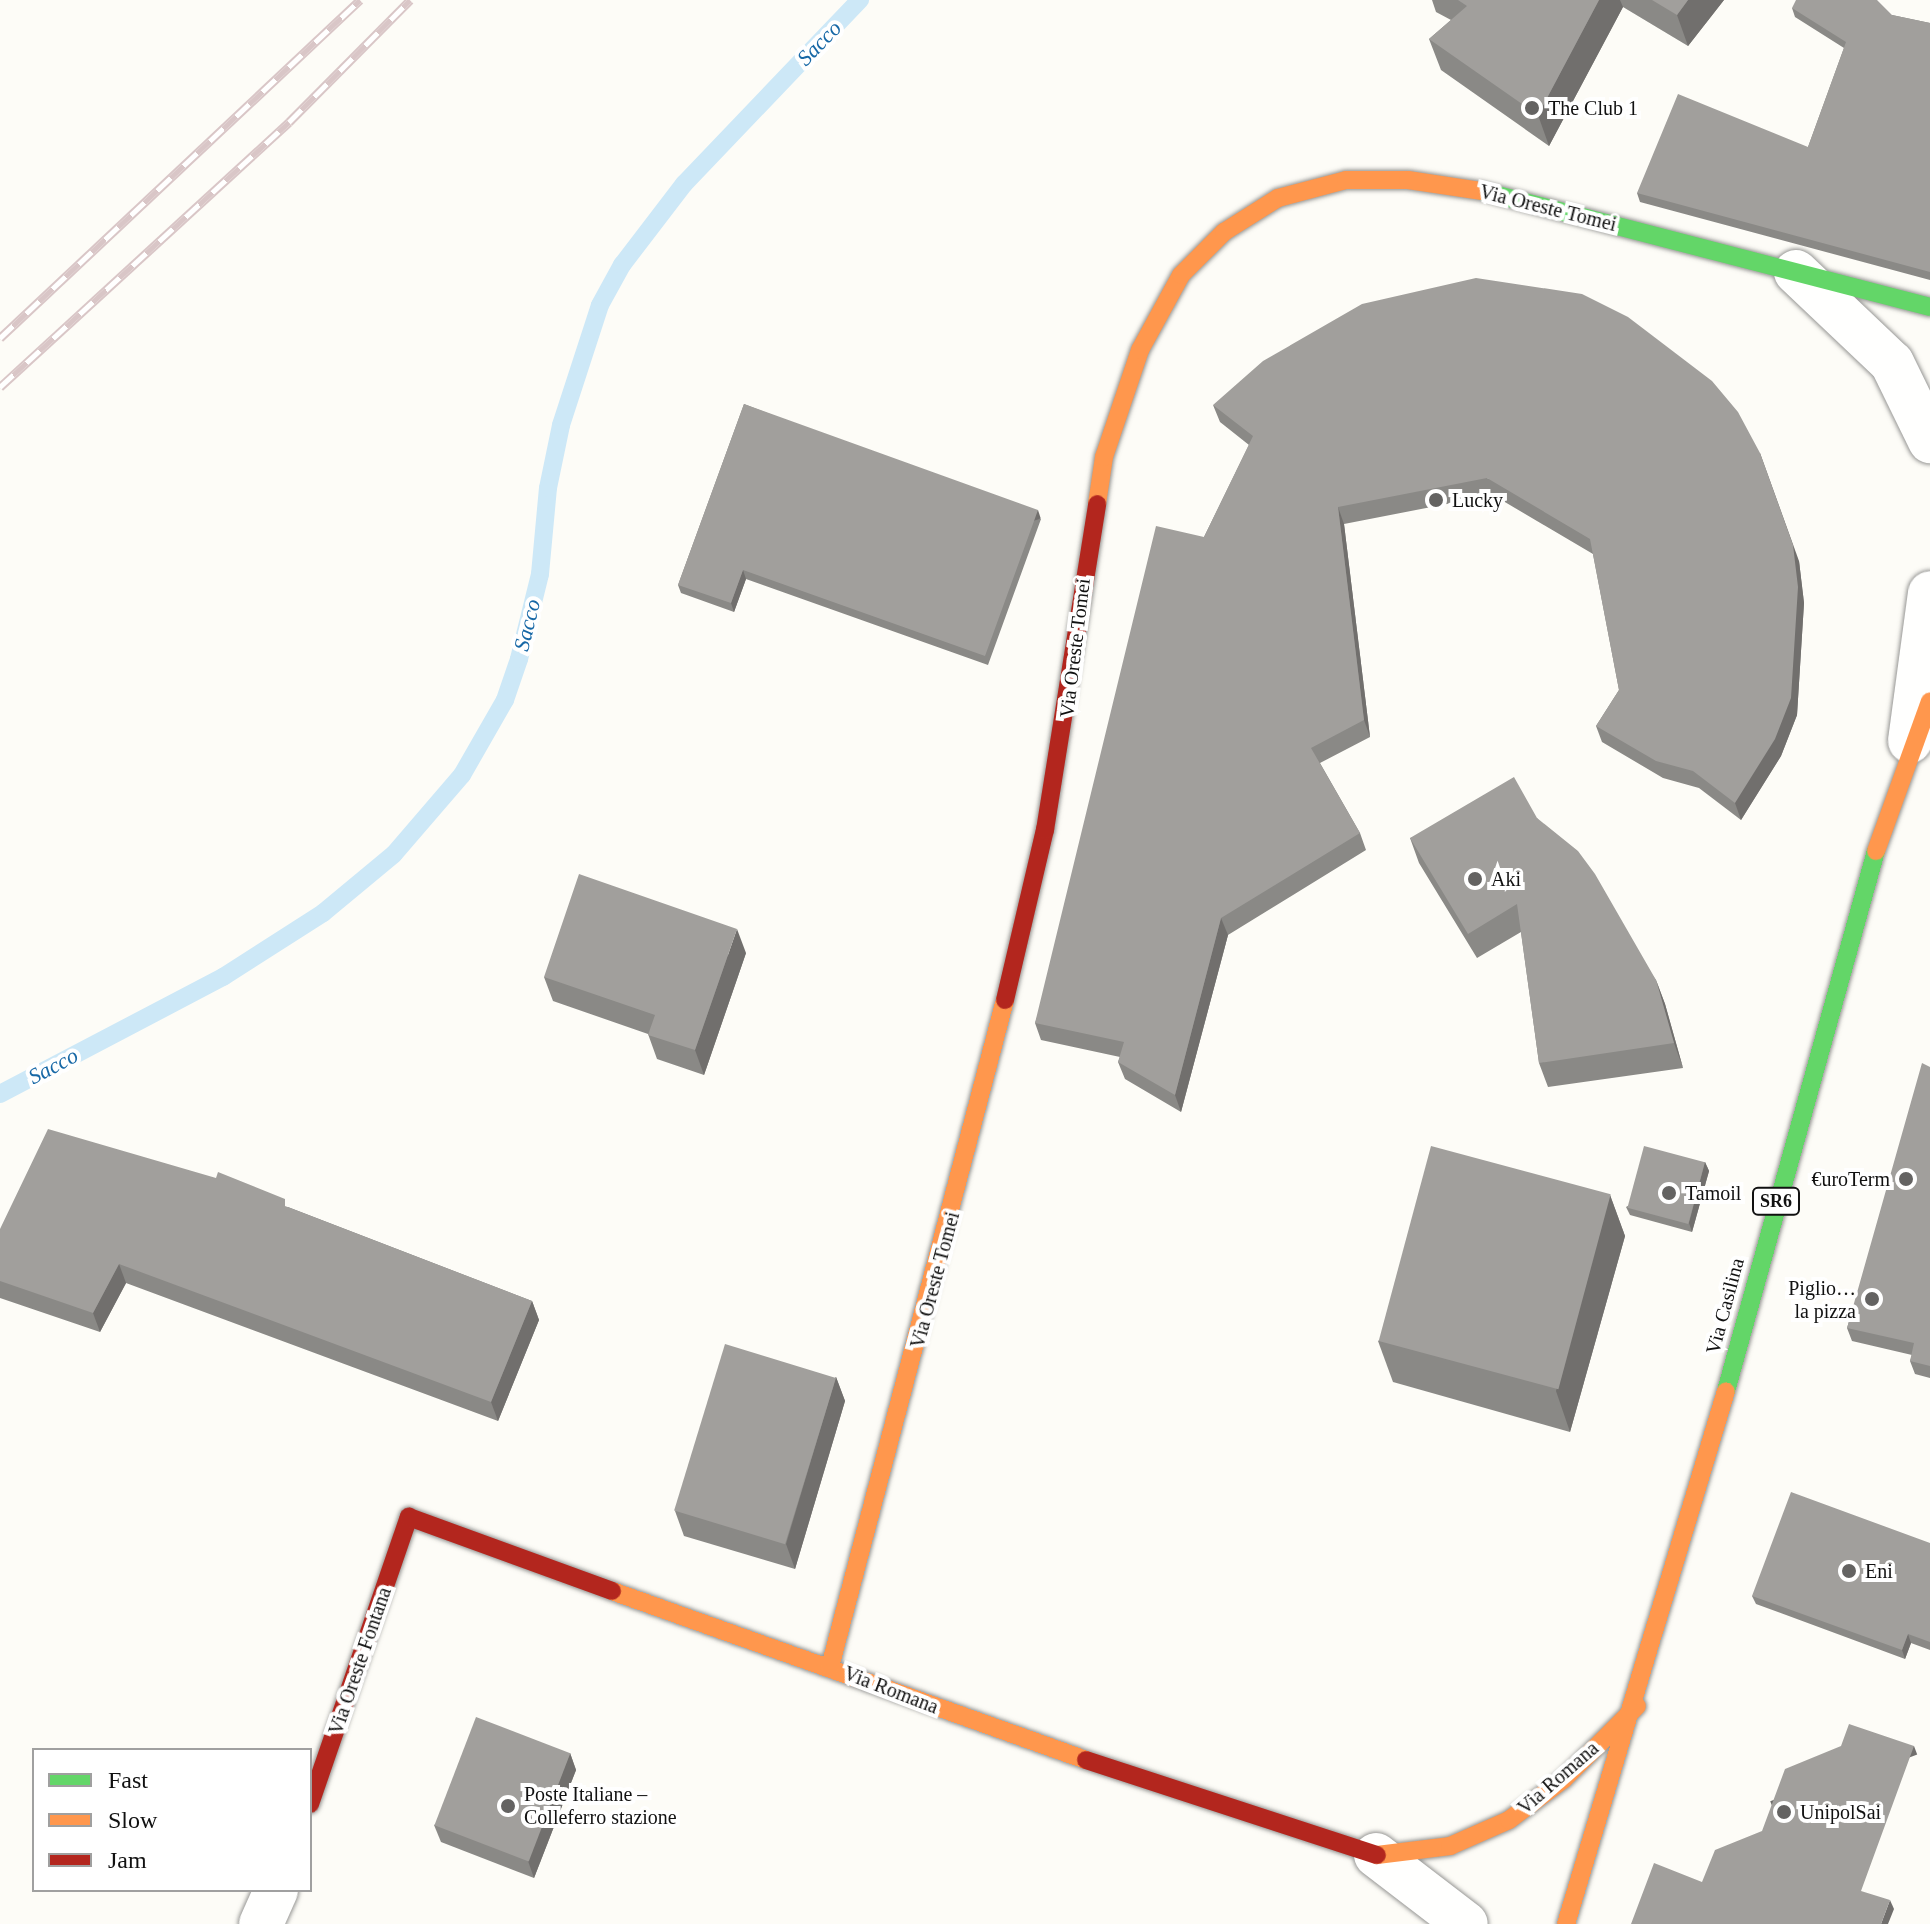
<!DOCTYPE html>
<meta charset="utf-8">
<style>
body{margin:0}
#map{position:relative;width:1930px;height:1924px;overflow:hidden;background:#fdfcf7;font-family:Georgia,serif}
div>[style]{position:absolute}
.stream>*{height:18px;margin:-9px;padding:0 9px;transform-origin:9px;border-radius:9px;background:#cde8f7}
.roads{filter:drop-shadow(0 0 2px #979795) drop-shadow(0 0 2px #979795)}
.street>*{height:44px;margin:-22px;padding:0 22px;transform-origin:22px;border-radius:22px;background:#fffffe}
.fast>*{height:18px;margin:-9px;padding:0 9px;transform-origin:9px;border-radius:9px;background:#63d668}
.slow>*{height:18px;margin:-9px;padding:0 9px;transform-origin:9px;border-radius:9px;background:#ff974d}
.jam>*{height:18px;margin:-9px;padding:0 9px;transform-origin:9px;border-radius:9px;background:#b3261e}
.rail>*{height:9px;margin-top:-4.5px;transform-origin:0;background:repeating-linear-gradient(90deg,#fff 0 18px,#d9c6c7 0 36px);box-sizing:border-box;border-block:2px solid #d9c6c7}
.wall>*{inset:0;background:#8a8986}
.shaded-wall>*{inset:0;background:#716f6d;transform-origin:0 0}
.building>*{inset:0;background:#a19f9c;transform-origin:0 0}
.dots>*{width:22px;height:22px;translate:-50% -50%;box-sizing:border-box;border:4px solid #fff;border-radius:50%}
span{translate:-50% -50%;white-space:nowrap;text-align:center;line-height:1.15;-webkit-text-stroke:8px #fff;paint-order:stroke}
.shield-label span{padding:2px 6px;background:#fff;border:2px solid;border-radius:6px;-webkit-text-stroke-width:0}
.shield-label{font-size:18px;color:#111;font-weight:700}
.poi-label{font-size:20px;color:#111}
.left{translate:0 -50%;text-align:left}
.right{translate:-100% -50%;text-align:right}
.street-label{font-size:20px;color:#111}
.water-label{font-size:22px;color:#1768a6;font-style:italic}
.legend{position:absolute;left:32px;top:1748px;width:280px;height:144px;box-sizing:border-box;background:#fff;border:2px solid #a0a0a0;margin:0;padding:10px 14px;list-style:none;font-size:24px;color:#111}
.legend li{display:flex;align-items:center;gap:16px;height:40px}
.legend b{width:40px;border:2px solid #a0a0a0}
</style>
<div id="map">
<div class="stream">
<div style="left:0;top:1094px;width:252px;rotate:-27.7deg"></div>
<div style="left:223px;top:977px;width:119px;rotate:-32.6deg"></div>
<div style="left:323px;top:913px;width:92px;rotate:-39.7deg"></div>
<div style="left:394px;top:854px;width:104px;rotate:-49.3deg"></div>
<div style="left:462px;top:775px;width:86px;rotate:-60.2deg"></div>
<div style="left:505px;top:700px;width:43px;rotate:-71.1deg"></div>
<div style="left:519px;top:659px;width:88px;rotate:-76.1deg"></div>
<div style="left:540px;top:574px;width:86px;rotate:-84.7deg"></div>
<div style="left:548px;top:488px;width:64px;rotate:-78.3deg"></div>
<div style="left:561px;top:425px;width:126px;rotate:-72deg"></div>
<div style="left:600px;top:305px;width:46px;rotate:-61.2deg"></div>
<div style="left:622px;top:265px;width:102px;rotate:-52.6deg"></div>
<div style="left:684px;top:184px;width:255px;rotate:-46.3deg"></div>
</div>
<div class="roads">
<div class="street">
<div style="left:1796px;top:272px;width:132px;rotate:43.5deg"></div>
<div style="left:1892px;top:363px;width:87px;rotate:64deg"></div>
<div style="left:1910px;top:741px;width:149px;rotate:-82.3deg"></div>
<div style="left:1376px;top:1855px;width:113px;rotate:37.5deg"></div>
<div style="left:261px;top:1924px;width:37px;rotate:-66deg"></div>
</div>
<div class="fast">
<div style="left:1482px;top:191px;width:463px;rotate:14.5deg"></div>
<div style="left:1726px;top:1391px;width:560px;rotate:-74.48deg"></div>
</div>
<div class="slow">
<div style="left:1097px;top:504px;width:48px;rotate:-81.5deg"></div>
<div style="left:1104px;top:457px;width:113px;rotate:-71.4deg"></div>
<div style="left:1140px;top:350px;width:85px;rotate:-61.3deg"></div>
<div style="left:1181px;top:275px;width:61px;rotate:-45deg"></div>
<div style="left:1224px;top:232px;width:64px;rotate:-32.2deg"></div>
<div style="left:1278px;top:198px;width:70px;rotate:-14.8deg"></div>
<div style="left:1346px;top:180px;width:62px"></div>
<div style="left:1408px;top:180px;width:75px;rotate:8.5deg"></div>
<div style="left:1876px;top:851px;width:159px;rotate:-70.2deg"></div>
<div style="left:612px;top:1591px;width:503px;rotate:19.62deg"></div>
<div style="left:830px;top:1667px;width:690px;rotate:-75.3deg"></div>
<div style="left:1377px;top:1855px;width:74px;rotate:-7deg"></div>
<div style="left:1450px;top:1846px;width:64px;rotate:-23.8deg"></div>
<div style="left:1509px;top:1820px;width:69px;rotate:-36.7deg"></div>
<div style="left:1564px;top:1779px;width:103px;rotate:-45deg"></div>
<div style="left:1566px;top:1924px;width:556px;rotate:-73.29deg"></div>
</div>
<div class="jam">
<div style="left:1005px;top:1000px;width:175px;rotate:-76.8deg"></div>
<div style="left:1045px;top:830px;width:330px;rotate:-80.9deg"></div>
<div style="left:1086px;top:1760px;width:306px;rotate:18.1deg"></div>
<div style="left:310px;top:1804px;width:304px;rotate:-71deg"></div>
<div style="left:409px;top:1517px;width:216px;rotate:20deg"></div>
</div>
</div>
<div class="rail">
<div style="left:0;top:338px;width:494px;rotate:-43.2deg"></div>
<div style="left:0;top:387px;width:392px;rotate:-42.5deg"></div>
<div style="left:289px;top:122px;width:172px;rotate:-45.2deg"></div>
</div>
<div class="wall">
<div style="clip-path:polygon(1432px 0,1724px 0,1688px 46px,1623px 7px,1549px 146px,1441px 70px,1429px 39px,1451px 20px,1436px 12px)"></div>
<div style="clip-path:polygon(1792px 8px,1892px 15px,1930px 23px,1930px 280px,1640px 202px,1637px 193px,1808px 147px,1844px 48px,1795px 17px)"></div>
<div style="clip-path:polygon(744px 404px,1041px 519px,988px 665px,746px 579px,734px 612px,681px 593px,678px 585px)"></div>
<div style="clip-path:polygon(1213px 405px,1799px 561px,1804px 603px,1797px 715px,1781px 756px,1741px 820px,1699px 788px,1663px 778px,1602px 742px,1596px 726px,1619px 690px,1593px 554px,1493px 495px,1344px 524px,1370px 737px,1320px 763px,1360px 833px,1366px 850px,1228px 935px,1181px 1112px,1125px 1079px,1118px 1062px,1120px 1057px,1041px 1040px,1035px 1023px,1204px 537px,1249px 445px,1220px 422px)"></div>
<div style="clip-path:polygon(1537px 818px,1656px 980px,1665px 1004px,1683px 1068px,1548px 1087px,1539px 1063px,1521px 932px,1477px 958px,1419px 863px,1410px 838px)"></div>
<div style="clip-path:polygon(746px 953px,704px 1075px,657px 1059px,648px 1034px,553px 1001px,544px 977px)"></div>
<div style="clip-path:polygon(1930px 1067px,1930px 1378px,1915px 1374px,1910px 1361px,1912px 1355px,1852px 1341px,1847px 1328px)"></div>
<div style="clip-path:polygon(1705px 1162px,1709px 1171px,1692px 1232px,1630px 1215px,1626px 1207px)"></div>
<div style="clip-path:polygon(1610px 1195px,1625px 1236px,1570px 1432px,1393px 1382px,1378px 1341px)"></div>
<div style="clip-path:polygon(288px 1207px,532px 1301px,539px 1320px,498px 1421px,126px 1283px,100px 1332px,0 1298px,0 1229px)"></div>
<div style="clip-path:polygon(836px 1377px,845px 1401px,795px 1569px,684px 1536px,675px 1511px)"></div>
<div style="clip-path:polygon(1930px 1543px,1930px 1650px,1911px 1643px,1905px 1659px,1756px 1604px,1752px 1596px)"></div>
<div style="clip-path:polygon(570px 1753px,576px 1770px,534px 1878px,441px 1842px,434px 1825px)"></div>
</div>
<div class="shaded-wall">
<div style="clip-path:polygon(1599px 0,1620px 0,1623px 7px,1549px 146px,1538px 115px)"></div>
<div style="clip-path:polygon(1688px 0,1724px 0,1688px 46px,1677px 15px)"></div>
<div style="clip-path:polygon(1760px 453px,1799px 561px,1804px 603px,1797px 715px,1781px 756px,1741px 820px,1735px 803px)"></div>
<div style="clip-path:polygon(1338px 507px,1344px 524px,1370px 737px,1364px 720px)"></div>
<div style="left:1038px;top:510px;width:9px;height:155px;rotate:72deg"></div>
<div style="clip-path:polygon(743px 570px,746px 579px,734px 612px,731px 603px)"></div>
<div style="clip-path:polygon(1221px 918px,1228px 935px,1181px 1112px,1175px 1095px)"></div>
<div style="clip-path:polygon(737px 929px,746px 953px,704px 1075px,695px 1050px)"></div>
<div style="clip-path:polygon(1656px 980px,1665px 1004px,1683px 1068px,1674px 1043px)"></div>
<div style="clip-path:polygon(1705px 1162px,1709px 1171px,1692px 1232px,1689px 1223px)"></div>
<div style="clip-path:polygon(1610px 1195px,1625px 1236px,1570px 1432px,1556px 1391px)"></div>
<div style="clip-path:polygon(119px 1264px,126px 1283px,100px 1332px,93px 1313px)"></div>
<div style="clip-path:polygon(532px 1301px,539px 1320px,498px 1421px,491px 1402px)"></div>
<div style="clip-path:polygon(836px 1377px,845px 1401px,795px 1569px,786px 1544px)"></div>
<div style="clip-path:polygon(1908px 1634px,1911px 1643px,1905px 1659px,1902px 1650px)"></div>
<div style="left:1914px;top:1746px;width:9px;height:154px;rotate:69deg"></div>
<div style="clip-path:polygon(570px 1753px,576px 1770px,534px 1878px,528px 1861px)"></div>
<div style="clip-path:polygon(1890px 1900px,1894px 1909px,1888px 1924px,1881px 1924px)"></div>
</div>
<div class="building">
<div style="clip-path:polygon(1458px 0,1599px 0,1538px 115px,1429px 39px,1467px 6px)"></div>
<div style="clip-path:polygon(1652px 0,1688px 0,1677px 15px)"></div>
<div style="clip-path:polygon(1796px 0,1877px 0,1892px 15px,1930px 23px,1930px 272px,1637px 193px,1678px 94px,1808px 147px,1846px 42px,1792px 8px)"></div>
<div style="clip-path:polygon(1476px 278px,1582px 294px,1628px 317px,1712px 381px,1738px 412px,1760px 453px,1793px 545px,1798px 587px,1791px 698px,1775px 739px,1735px 803px,1693px 771px,1656px 761px,1596px 726px,1619px 690px,1590px 539px,1487px 478px,1338px 507px,1364px 720px,1311px 748px,1360px 833px,1221px 918px,1175px 1095px,1118px 1062px,1124px 1042px,1035px 1023px,1156px 526px,1204px 537px,1253px 436px,1213px 405px,1263px 361px,1362px 304px)"></div>
<div style="clip-path:polygon(744px 404px,1038px 510px,985px 656px,743px 570px,731px 603px,678px 585px)"></div>
<div style="clip-path:polygon(1514px 777px,1537px 818px,1578px 851px,1595px 874px,1656px 980px,1674px 1043px,1539px 1063px,1517px 904px,1468px 934px,1410px 838px)"></div>
<div style="clip-path:polygon(579px 874px,737px 929px,695px 1050px,648px 1035px,655px 1015px,544px 977px)"></div>
<div style="clip-path:polygon(1922px 1063px,1930px 1067px,1930px 1366px,1910px 1361px,1914px 1343px,1847px 1328px)"></div>
<div style="clip-path:polygon(48px 1129px,216px 1178px,218px 1172px,285px 1199px,285px 1206px,532px 1301px,491px 1402px,119px 1264px,93px 1313px,0 1281px,0 1229px)"></div>
<div style="left:1431px;top:1146px;width:186px;height:202px;rotate:15deg"></div>
<div style="left:1644px;top:1146px;width:63px;height:64px;rotate:15deg"></div>
<div style="left:725px;top:1344px;width:116px;height:174px;rotate:17deg"></div>
<div style="clip-path:polygon(1791px 1492px,1930px 1543px,1930px 1642px,1908px 1634px,1902px 1650px,1752px 1596px)"></div>
<div style="left:476px;top:1717px;width:101px;height:116px;rotate:21deg"></div>
<div style="clip-path:polygon(1849px 1724px,1914px 1746px,1861px 1891px,1890px 1900px,1881px 1924px,1631px 1924px,1654px 1863px,1702px 1882px,1715px 1850px,1762px 1831px,1785px 1769px,1841px 1746px)"></div>
</div>
<div class="dots">
<div style="left:1532px;top:108px;background:#646362"></div>
<div style="left:1436px;top:500px;background:#646362"></div>
<div style="left:1475px;top:879px;background:#646362"></div>
<div style="left:1906px;top:1179px;background:#646362"></div>
<div style="left:1669px;top:1193px;background:#646362"></div>
<div style="left:1872px;top:1299px;background:#646362"></div>
<div style="left:1849px;top:1571px;background:#646362"></div>
<div style="left:508px;top:1806px;background:#646362"></div>
<div style="left:1784px;top:1812px;background:#646362"></div>
</div>
<div class="shield-label">
<span style="left:1776px;top:1201px">SR6</span>
</div>
<div class="poi-label">
<span class="left" style="left:1548px;top:108px">The Club 1</span>
<span class="left" style="left:1452px;top:500px">Lucky</span>
<span class="left" style="left:1491px;top:879px">Aki</span>
<span class="right" style="left:1890px;top:1179px">€uroTerm</span>
<span class="left" style="left:1685px;top:1193px">Tamoil</span>
<span class="right" style="left:1856px;top:1300px">Piglio…<br>la pizza</span>
<span class="left" style="left:1865px;top:1571px">Eni</span>
<span class="left" style="left:524px;top:1806px">Poste Italiane –<br>Colleferro stazione</span>
<span class="left" style="left:1800px;top:1812px">UnipolSai</span>
</div>
<div class="street-label">
<span style="left:1548px;top:208px;rotate:14deg">Via Oreste Tomei</span>
<span style="left:1075px;top:648px;rotate:-83deg">Via Oreste Tomei</span>
<span style="left:935px;top:1280px;rotate:-75deg">Via Oreste Tomei</span>
<span style="left:1725px;top:1306px;rotate:-75deg">Via Casilina</span>
<span style="left:360px;top:1661px;rotate:-71deg">Via Oreste Fontana</span>
<span style="left:891px;top:1690px;rotate:21deg">Via Romana</span>
<span style="left:1558px;top:1778px;rotate:-41deg">Via Romana</span>
</div>
<div class="water-label">
<span style="left:819px;top:43px;rotate:-46deg">Sacco</span>
<span style="left:527px;top:625px;rotate:-76deg">Sacco</span>
<span style="left:53px;top:1066px;rotate:-28deg">Sacco</span>
</div>
<ul class="legend">
<li><b style="height:10px;background:#63d668"></b>Fast</li>
<li><b style="height:10px;background:#ff974d"></b>Slow</li>
<li><b style="height:10px;background:#b3261e"></b>Jam</li>
</ul>
</div>
